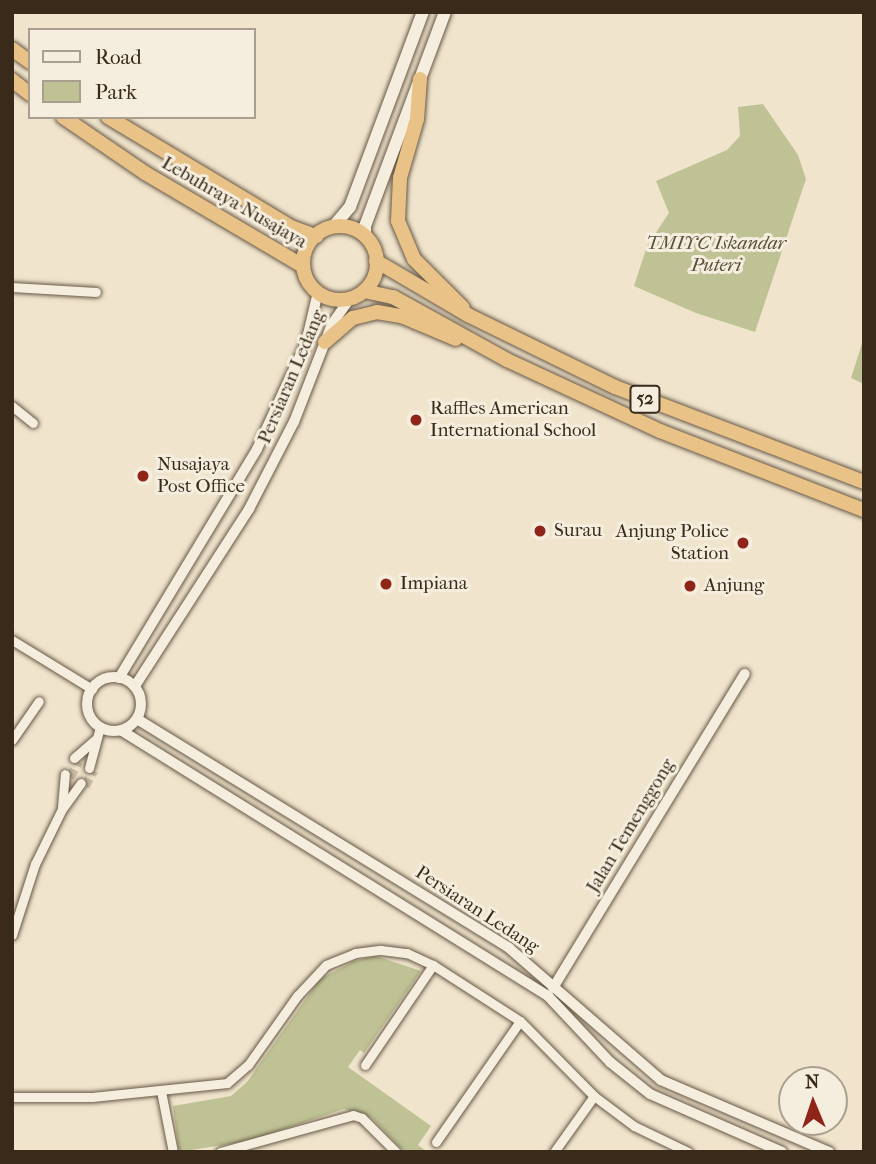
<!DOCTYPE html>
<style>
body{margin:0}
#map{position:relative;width:876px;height:1164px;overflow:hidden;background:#f0e4cc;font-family:"IM FELL French Canon",serif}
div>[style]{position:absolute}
.green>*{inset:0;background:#bec294}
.minor-tunnel>*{height:9px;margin-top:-4.5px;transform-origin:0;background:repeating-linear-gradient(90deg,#cbbfa8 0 9px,transparent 0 13.5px)}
.roads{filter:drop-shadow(0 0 2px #675846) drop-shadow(0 0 2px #675846)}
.minor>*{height:9px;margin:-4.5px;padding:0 4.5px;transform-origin:4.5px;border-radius:4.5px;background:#f5edde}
.tertiary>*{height:10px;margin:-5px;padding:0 5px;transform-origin:5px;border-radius:5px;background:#f5edde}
.tertiary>.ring{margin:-5px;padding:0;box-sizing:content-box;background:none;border:10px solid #f5edde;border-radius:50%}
.secondary>*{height:12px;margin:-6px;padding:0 6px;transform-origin:6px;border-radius:6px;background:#f5edde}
.trunk>*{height:14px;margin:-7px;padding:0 7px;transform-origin:7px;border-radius:7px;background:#e8c286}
.trunk>.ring{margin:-7px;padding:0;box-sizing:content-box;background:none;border:14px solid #e8c286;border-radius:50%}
.dots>*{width:19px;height:19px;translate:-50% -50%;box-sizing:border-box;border:4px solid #f5edde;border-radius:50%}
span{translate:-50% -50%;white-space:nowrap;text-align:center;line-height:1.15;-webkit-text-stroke:6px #f5edde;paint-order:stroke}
.shield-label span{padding:2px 5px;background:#f5edde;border:2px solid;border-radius:5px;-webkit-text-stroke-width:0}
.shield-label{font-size:18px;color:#392a19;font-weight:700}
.street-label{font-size:19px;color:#392a19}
.park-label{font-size:19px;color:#5a5038;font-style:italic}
.poi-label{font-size:19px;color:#392a19}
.left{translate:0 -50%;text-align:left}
.right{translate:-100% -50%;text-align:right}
.frame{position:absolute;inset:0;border:14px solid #392a19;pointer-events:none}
.legend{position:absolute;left:28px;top:28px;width:228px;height:91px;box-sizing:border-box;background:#f5edde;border:2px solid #aa9f8f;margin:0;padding:9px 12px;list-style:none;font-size:21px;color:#392a19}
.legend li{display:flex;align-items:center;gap:14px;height:35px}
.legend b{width:35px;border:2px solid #aa9f8f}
.north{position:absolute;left:778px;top:1066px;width:70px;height:70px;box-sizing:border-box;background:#f5edde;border:2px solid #aa9f8f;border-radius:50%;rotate:358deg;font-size:19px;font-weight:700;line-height:28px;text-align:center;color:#392a19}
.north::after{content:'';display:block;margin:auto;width:24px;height:32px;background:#8f2418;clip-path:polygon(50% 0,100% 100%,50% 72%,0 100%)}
</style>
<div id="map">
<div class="green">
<div style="clip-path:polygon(763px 104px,798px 155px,806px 179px,755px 332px,696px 313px,634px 286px,647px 246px,669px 213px,656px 181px,727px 150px,740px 136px,738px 107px)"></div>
<div style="clip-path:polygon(864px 337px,864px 384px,851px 378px)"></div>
<div style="clip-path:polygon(376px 956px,421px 971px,364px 1053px,360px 1050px,348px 1067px,431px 1126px,418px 1145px,427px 1152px,405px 1152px,371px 1117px,344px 1109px,248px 1141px,179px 1152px,173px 1106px,231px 1096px,247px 1082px,320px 979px,354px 961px)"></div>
</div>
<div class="minor-tunnel">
<div style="left:70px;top:777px;width:18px;rotate:-61deg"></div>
<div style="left:85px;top:786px;width:18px;rotate:-61deg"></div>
</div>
<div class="roads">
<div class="minor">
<div style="left:12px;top:287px;width:84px;rotate:3.4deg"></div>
<div style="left:12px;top:406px;width:27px;rotate:39deg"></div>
<div style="left:12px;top:640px;width:94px;rotate:31.5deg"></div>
<div style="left:12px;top:740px;width:47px;rotate:-55.3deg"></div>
<div style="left:74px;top:758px;width:29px;rotate:-41deg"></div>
<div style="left:89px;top:768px;width:42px;rotate:-75deg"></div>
<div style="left:62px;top:807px;width:33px;rotate:-85deg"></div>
<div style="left:12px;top:935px;width:75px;rotate:-72.1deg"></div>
<div style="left:35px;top:864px;width:61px;rotate:-63.9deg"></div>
<div style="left:62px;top:809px;width:32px;rotate:-54deg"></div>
<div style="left:365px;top:1065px;width:121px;rotate:-55.8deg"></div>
<div style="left:161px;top:1091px;width:62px;rotate:78.9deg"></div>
<div style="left:12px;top:1097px;width:80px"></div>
<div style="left:92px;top:1097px;width:136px;rotate:-5.9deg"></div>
<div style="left:227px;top:1083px;width:28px;rotate:-41deg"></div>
<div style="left:248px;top:1065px;width:85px;rotate:-54.6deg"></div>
<div style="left:297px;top:996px;width:42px;rotate:-46.9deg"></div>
<div style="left:326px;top:965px;width:31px;rotate:-22deg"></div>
<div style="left:355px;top:953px;width:26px;rotate:-7deg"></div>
<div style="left:381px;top:950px;width:26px;rotate:7deg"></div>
<div style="left:407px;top:953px;width:29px;rotate:25deg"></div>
<div style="left:433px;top:965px;width:103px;rotate:32.8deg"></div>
<div style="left:520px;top:1021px;width:105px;rotate:45.4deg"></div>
<div style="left:594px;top:1096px;width:50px;rotate:36.9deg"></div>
<div style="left:634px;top:1126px;width:60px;rotate:25.7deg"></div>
<div style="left:436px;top:1142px;width:147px;rotate:-55.2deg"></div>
<div style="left:220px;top:1152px;width:138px;rotate:-15.5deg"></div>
<div style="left:353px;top:1115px;width:9px;rotate:18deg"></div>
<div style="left:362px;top:1118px;width:48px;rotate:45deg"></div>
<div style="left:554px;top:1152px;width:69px;rotate:-54.5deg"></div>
</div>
<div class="tertiary">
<div class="ring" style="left:87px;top:677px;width:44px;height:44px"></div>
<div style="left:119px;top:678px;width:267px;rotate:-58.9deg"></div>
<div style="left:257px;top:449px;width:117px;rotate:-65.2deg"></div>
<div style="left:306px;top:343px;width:52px;rotate:-76.8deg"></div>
<div style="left:135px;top:686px;width:211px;rotate:-57.2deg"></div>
<div style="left:249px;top:509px;width:98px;rotate:-62.7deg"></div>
<div style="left:294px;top:422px;width:105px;rotate:-68.8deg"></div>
<div style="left:332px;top:324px;width:32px;rotate:-55deg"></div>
<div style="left:137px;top:719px;width:437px;rotate:31.6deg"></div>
<div style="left:509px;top:948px;width:201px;rotate:41deg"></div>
<div style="left:661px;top:1080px;width:183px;rotate:23.2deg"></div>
<div style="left:122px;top:731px;width:502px;rotate:31.88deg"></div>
<div style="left:548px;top:996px;width:91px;rotate:46.8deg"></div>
<div style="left:610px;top:1062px;width:51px;rotate:38.7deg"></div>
<div style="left:650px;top:1094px;width:144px;rotate:23.7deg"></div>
<div style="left:553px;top:988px;width:368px;rotate:-58.6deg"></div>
</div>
<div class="secondary">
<div style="left:333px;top:227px;width:26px;rotate:-50deg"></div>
<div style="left:350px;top:207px;width:208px;rotate:-69.5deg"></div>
<div style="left:365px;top:237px;width:11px;rotate:-90deg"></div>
<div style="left:365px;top:226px;width:228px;rotate:-69.5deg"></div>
</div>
<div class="trunk">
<div style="left:12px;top:49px;width:22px;rotate:36deg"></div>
<div style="left:420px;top:79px;width:40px;rotate:94.3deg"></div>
<div style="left:417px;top:119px;width:61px;rotate:106.1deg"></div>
<div style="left:400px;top:178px;width:43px;rotate:92.7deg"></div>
<div style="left:398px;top:221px;width:41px;rotate:67.2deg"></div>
<div style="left:414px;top:259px;width:69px;rotate:45deg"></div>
<div style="left:12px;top:80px;width:23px;rotate:38deg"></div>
<div style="left:63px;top:117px;width:99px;rotate:34.3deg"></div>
<div style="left:145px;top:173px;width:183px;rotate:30.5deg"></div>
<div style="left:108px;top:117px;width:214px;rotate:31deg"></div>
<div style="left:291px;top:227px;width:27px;rotate:20deg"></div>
<div class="ring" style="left:303px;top:226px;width:60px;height:60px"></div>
<div style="left:376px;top:261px;width:107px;rotate:30.4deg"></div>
<div style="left:468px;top:315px;width:164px;rotate:26.1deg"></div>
<div style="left:615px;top:387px;width:267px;rotate:20.9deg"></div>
<div style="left:364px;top:291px;width:30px;rotate:12deg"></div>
<div style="left:393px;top:297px;width:130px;rotate:28.9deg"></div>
<div style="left:507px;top:360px;width:169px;rotate:24.9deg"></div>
<div style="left:660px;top:431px;width:219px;rotate:21.2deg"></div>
<div style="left:325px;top:342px;width:37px;rotate:-41deg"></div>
<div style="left:353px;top:318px;width:25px;rotate:-14deg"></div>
<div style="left:377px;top:312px;width:27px;rotate:10deg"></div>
<div style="left:404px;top:317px;width:56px;rotate:22.9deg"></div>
</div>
</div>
<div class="dots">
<div style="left:416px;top:420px;background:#8f2418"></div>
<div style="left:143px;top:476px;background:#8f2418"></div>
<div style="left:540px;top:531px;background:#8f2418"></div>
<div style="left:743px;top:543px;background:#8f2418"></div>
<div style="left:386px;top:584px;background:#8f2418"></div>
<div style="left:690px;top:586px;background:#8f2418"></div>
</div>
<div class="shield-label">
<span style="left:645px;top:399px">52</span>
</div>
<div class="street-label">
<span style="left:234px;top:203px;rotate:30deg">Lebuhraya Nusajaya</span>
<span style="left:292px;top:377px;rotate:-67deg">Persiaran Ledang</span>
<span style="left:631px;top:826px;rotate:-59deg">Jalan Temenggong</span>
<span style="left:477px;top:910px;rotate:33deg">Persiaran Ledang</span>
</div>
<div class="park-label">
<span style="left:716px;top:255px">TMIYC Iskandar<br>Puteri</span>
</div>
<div class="poi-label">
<span class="left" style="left:430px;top:420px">Raffles American<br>International School</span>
<span class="left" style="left:157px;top:476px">Nusajaya<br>Post Office</span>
<span class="left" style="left:554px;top:531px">Surau</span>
<span class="right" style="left:729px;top:543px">Anjung Police<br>Station</span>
<span class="left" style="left:400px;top:584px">Impiana</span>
<span class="left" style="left:704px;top:586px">Anjung</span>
</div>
<div class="frame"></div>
<ul class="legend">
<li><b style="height:9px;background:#f5edde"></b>Road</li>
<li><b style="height:19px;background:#bec294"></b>Park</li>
</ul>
<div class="north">N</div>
</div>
